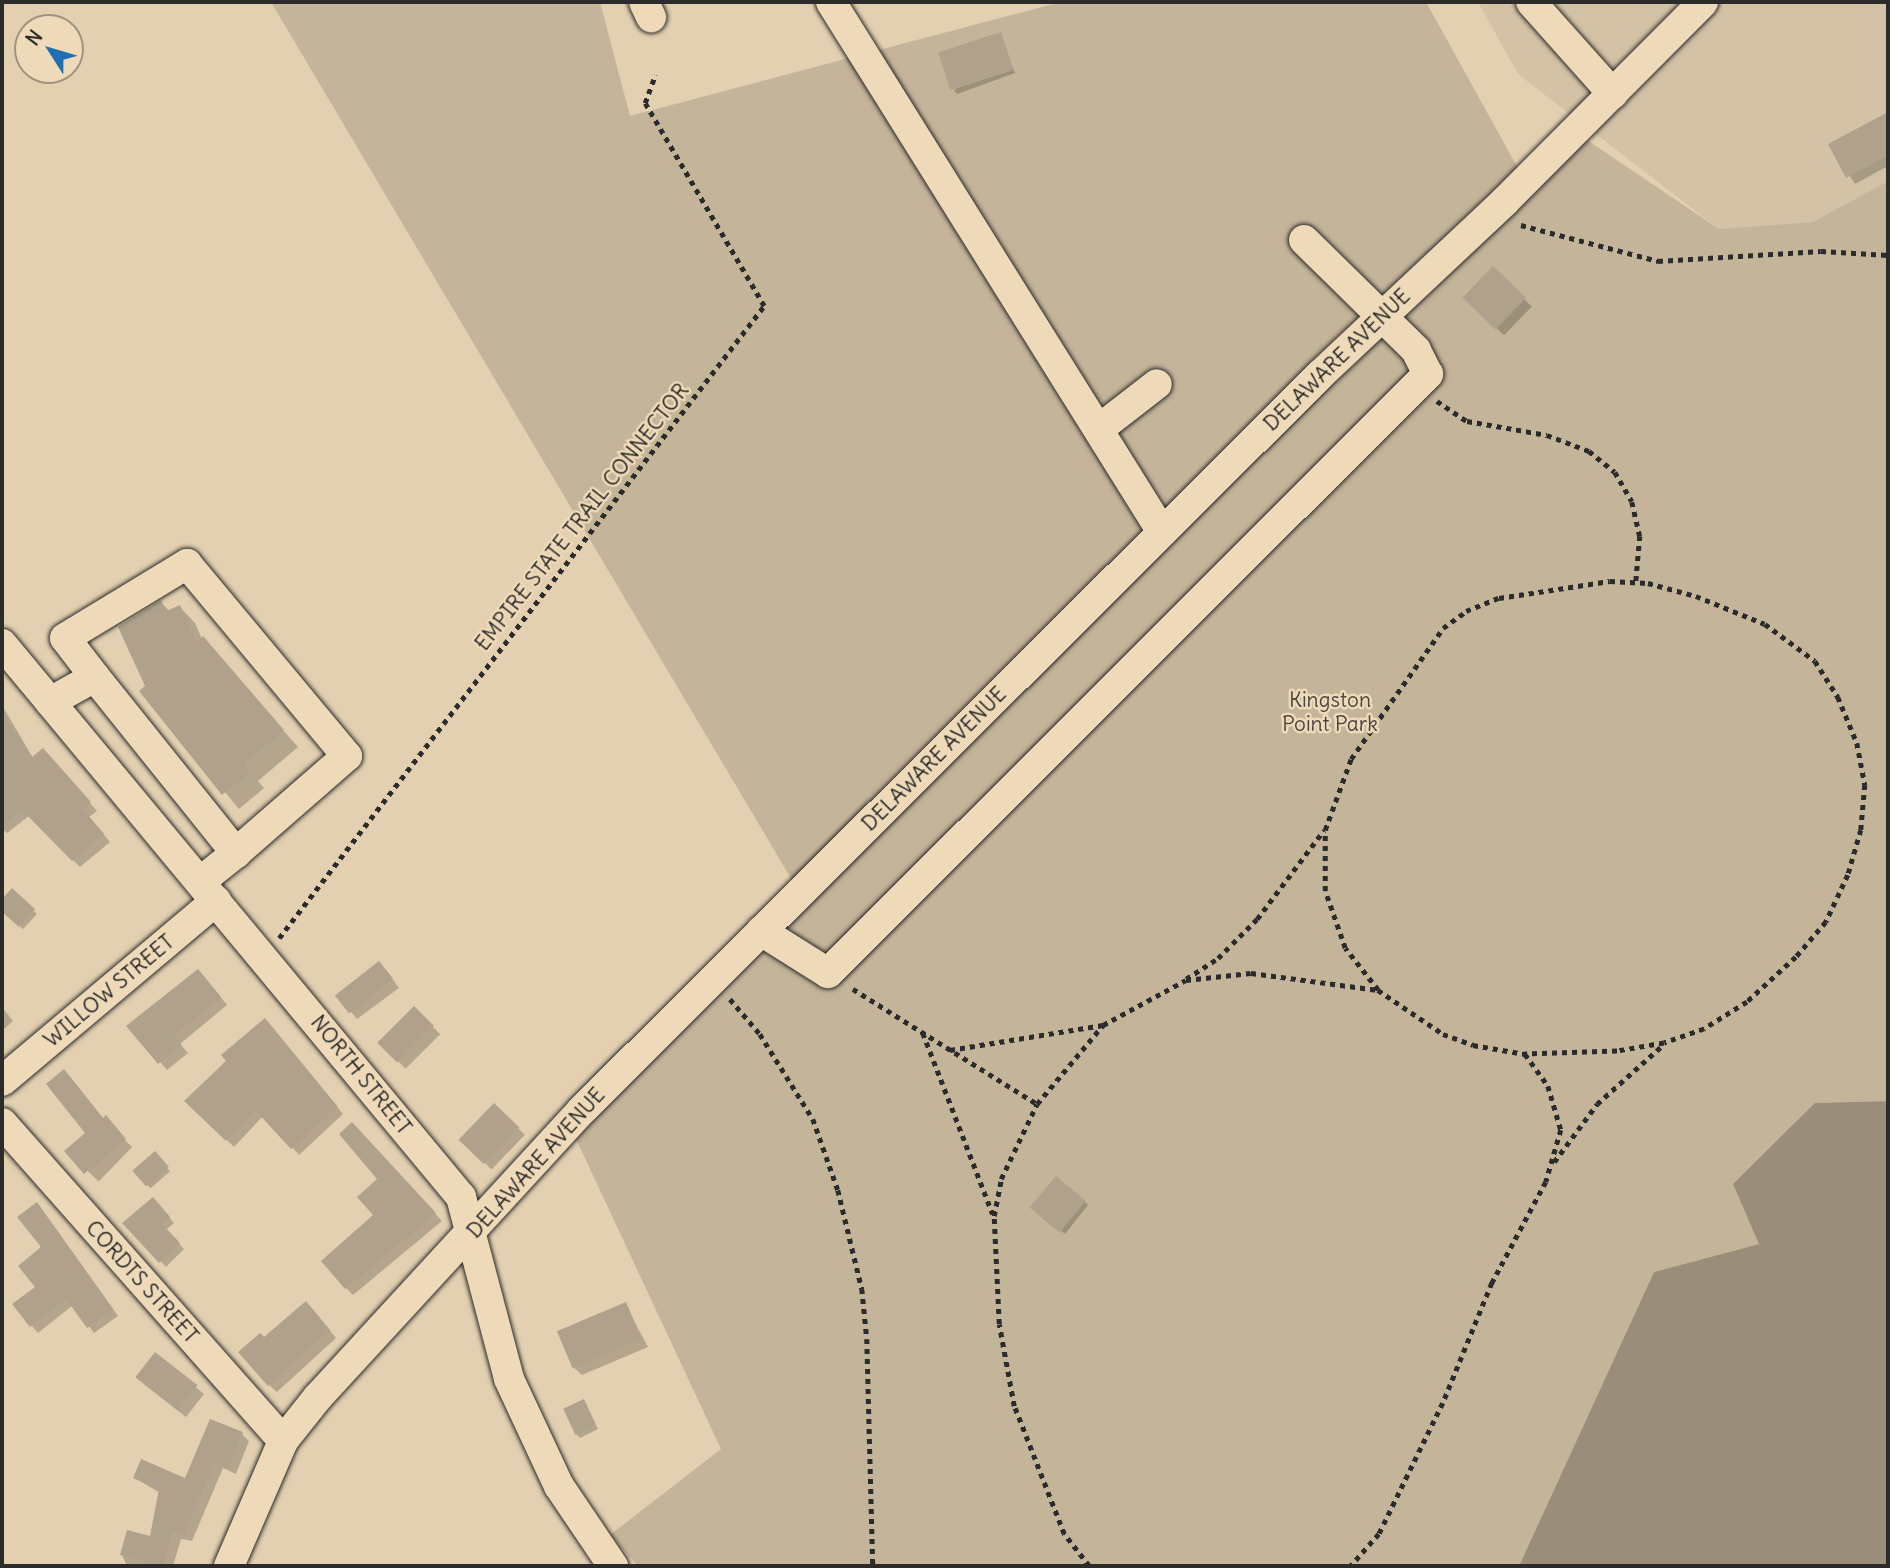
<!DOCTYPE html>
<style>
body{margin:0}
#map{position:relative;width:1890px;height:1568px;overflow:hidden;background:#e2d0b0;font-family:Delius,sans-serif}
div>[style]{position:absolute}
.built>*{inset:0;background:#d3c2a5}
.green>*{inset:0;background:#c4b499}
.water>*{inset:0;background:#9a8e7b}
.shadow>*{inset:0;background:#0003;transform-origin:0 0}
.building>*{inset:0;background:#afa18b;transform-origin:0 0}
.path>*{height:4.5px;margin-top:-2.25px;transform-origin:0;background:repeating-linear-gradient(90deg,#2b2b2b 0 5px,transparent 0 10px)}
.roads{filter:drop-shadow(0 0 2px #2b2b2b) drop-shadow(0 0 2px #2b2b2b)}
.minor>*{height:30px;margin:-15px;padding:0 15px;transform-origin:15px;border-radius:15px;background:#eedab8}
span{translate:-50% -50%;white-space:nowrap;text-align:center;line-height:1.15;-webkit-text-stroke:5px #eedab8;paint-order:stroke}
.street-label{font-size:21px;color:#2b2b2b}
.park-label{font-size:21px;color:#4a4641}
.frame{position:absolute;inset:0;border:4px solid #2b2b2b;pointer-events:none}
.north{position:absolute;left:14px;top:14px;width:70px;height:70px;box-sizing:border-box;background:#eedab8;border:2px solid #a09480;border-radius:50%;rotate:307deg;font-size:19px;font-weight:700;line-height:28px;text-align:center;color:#2b2b2b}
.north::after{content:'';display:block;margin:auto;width:24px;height:32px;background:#1f6fb2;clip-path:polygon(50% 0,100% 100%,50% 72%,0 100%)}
</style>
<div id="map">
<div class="built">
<div style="clip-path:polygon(1478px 2px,1888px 2px,1888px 181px,1813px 222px,1719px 229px,1518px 74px)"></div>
</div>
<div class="green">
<div style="clip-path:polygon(271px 2px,600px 2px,630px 116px,1061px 2px,1426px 2px,1530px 190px,1584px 138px,1719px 229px,1813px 222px,1888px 181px,1888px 1101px,1815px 1103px,1759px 1244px,1654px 1272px,1519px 1566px,638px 1566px,610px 1535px,721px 1449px,576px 1139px,808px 907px)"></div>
</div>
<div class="water">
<div style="clip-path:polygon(1888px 1101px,1888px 1566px,1519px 1566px,1654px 1272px,1759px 1244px,1733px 1184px,1815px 1103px)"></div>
</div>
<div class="shadow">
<div style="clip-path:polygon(1000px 34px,1015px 73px,957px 94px,954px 91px)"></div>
<div style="clip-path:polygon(1888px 114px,1888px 166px,1855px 184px,1830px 145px)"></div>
<div style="left:1493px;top:269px;width:54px;height:40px;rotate:44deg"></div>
<div style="clip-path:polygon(161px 602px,170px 612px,180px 607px,195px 623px,202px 639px,298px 747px,258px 781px,264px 788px,239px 809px,142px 691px,147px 687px)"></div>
<div style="clip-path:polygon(2px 705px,33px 758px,50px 758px,97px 811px,89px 817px,110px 842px,80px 867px,29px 816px,7px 833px,2px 828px,2px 783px,10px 777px,2px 766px)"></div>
<div style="clip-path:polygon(12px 891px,37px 914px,23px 929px,2px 910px,2px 902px)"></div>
<div style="clip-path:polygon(386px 970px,399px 988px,357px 1019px,337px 995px)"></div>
<div style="clip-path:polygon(205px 978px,227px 1005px,180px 1044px,188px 1053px,167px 1070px,129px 1026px)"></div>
<div style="clip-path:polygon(2px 1007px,13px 1021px,2px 1031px)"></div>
<div style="left:414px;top:1008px;width:37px;height:49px;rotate:45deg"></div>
<div style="clip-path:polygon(272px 1028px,343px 1114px,299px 1155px,263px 1116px,234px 1147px,187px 1101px)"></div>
<div style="left:494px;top:1105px;width:43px;height:48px;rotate:44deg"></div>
<div style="left:104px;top:1120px;width:39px;height:48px;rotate:44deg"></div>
<div style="clip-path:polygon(359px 1131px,442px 1221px,353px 1295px,346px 1288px,375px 1216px,379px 1179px)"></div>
<div style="left:155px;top:1154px;width:23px;height:26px;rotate:49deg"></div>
<div style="clip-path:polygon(1085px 1202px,1088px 1205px,1065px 1234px,1036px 1211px)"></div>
<div style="clip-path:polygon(159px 1205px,174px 1223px,166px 1230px,184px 1249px,166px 1267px,125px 1223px)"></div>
<div style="clip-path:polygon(43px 1211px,118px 1316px,94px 1333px,73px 1305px,38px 1333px,14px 1305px,37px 1287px)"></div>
<div style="clip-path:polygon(625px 1304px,648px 1347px,582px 1375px,574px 1368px)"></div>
<div style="clip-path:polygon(313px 1310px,336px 1338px,277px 1392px,269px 1385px,264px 1339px)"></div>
<div style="clip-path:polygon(155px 1354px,204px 1394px,186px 1417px,144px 1384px)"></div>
<div style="clip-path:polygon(583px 1401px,598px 1429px,580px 1438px,577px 1435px)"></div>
<div style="clip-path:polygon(242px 1434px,249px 1441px,236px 1474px,223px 1468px,192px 1541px,181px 1539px,173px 1566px,127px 1566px,122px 1555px,152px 1538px,160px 1493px,135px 1478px,186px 1480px)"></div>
</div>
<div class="building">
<div style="left:1001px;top:32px;width:40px;height:66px;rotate:72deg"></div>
<div style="clip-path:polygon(1888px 112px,1888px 155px,1846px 178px,1828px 144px)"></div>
<div style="left:1493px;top:266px;width:46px;height:44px;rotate:44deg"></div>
<div style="clip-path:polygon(161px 600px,166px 611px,180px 605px,197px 642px,203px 636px,284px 730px,244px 764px,250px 772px,222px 795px,139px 691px,145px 686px,118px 627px)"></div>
<div style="clip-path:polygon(2px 713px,32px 757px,43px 748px,91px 802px,83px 809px,104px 834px,72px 861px,21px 809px,2px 825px)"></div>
<div style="clip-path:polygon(12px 888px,35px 909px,19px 927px,2px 912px,2px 899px)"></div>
<div style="left:379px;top:961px;width:23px;height:56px;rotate:52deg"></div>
<div style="clip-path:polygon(198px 969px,221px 997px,174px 1036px,182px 1045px,158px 1064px,126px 1026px)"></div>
<div style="left:414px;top:1006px;width:28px;height:52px;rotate:45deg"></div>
<div style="clip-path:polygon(265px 1018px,338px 1107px,291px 1149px,255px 1110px,226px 1141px,184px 1101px,226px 1061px,221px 1055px)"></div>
<div style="clip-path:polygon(64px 1069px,103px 1118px,106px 1115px,126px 1139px,84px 1174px,64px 1151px,85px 1133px,46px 1084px)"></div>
<div style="left:494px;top:1103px;width:35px;height:51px;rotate:44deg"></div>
<div style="clip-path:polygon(352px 1122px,436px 1213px,345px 1289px,321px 1261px,373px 1215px,357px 1197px,377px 1179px,339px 1134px)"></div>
<div style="left:155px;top:1151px;width:21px;height:30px;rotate:49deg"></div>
<div style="left:1056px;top:1176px;width:39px;height:41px;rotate:40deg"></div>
<div style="clip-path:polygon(153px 1197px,170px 1217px,162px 1224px,180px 1243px,159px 1263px,122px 1223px)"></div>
<div style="clip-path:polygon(37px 1202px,113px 1309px,87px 1328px,66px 1299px,30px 1327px,12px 1304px,35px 1287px,18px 1266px,41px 1247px,17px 1217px)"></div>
<div style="clip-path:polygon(306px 1301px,330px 1330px,268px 1386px,238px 1352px,260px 1333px,264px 1337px)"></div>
<div style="left:626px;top:1302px;width:40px;height:75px;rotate:67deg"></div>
<div style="left:155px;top:1352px;width:54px;height:32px;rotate:38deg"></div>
<div style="left:584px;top:1399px;width:29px;height:23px;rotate:65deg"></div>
<div style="clip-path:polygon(210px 1419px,243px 1432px,229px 1467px,215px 1462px,184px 1535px,173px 1532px,164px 1566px,120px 1555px,127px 1530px,150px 1536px,159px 1489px,133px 1478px,141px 1459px,185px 1478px)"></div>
</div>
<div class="path">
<div style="left:1521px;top:225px;width:142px;rotate:14.7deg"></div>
<div style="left:1658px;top:261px;width:163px;rotate:-3.5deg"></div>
<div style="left:1821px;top:251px;width:67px;rotate:3.4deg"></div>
<div style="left:1437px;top:401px;width:36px;rotate:34deg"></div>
<div style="left:1467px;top:421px;width:81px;rotate:9.9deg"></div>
<div style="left:1547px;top:435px;width:45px;rotate:20.9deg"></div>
<div style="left:1589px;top:451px;width:33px;rotate:39deg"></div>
<div style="left:1615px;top:472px;width:34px;rotate:60deg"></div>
<div style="left:1632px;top:502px;width:35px;rotate:77deg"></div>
<div style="left:1640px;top:536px;width:46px;rotate:95deg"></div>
<div style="left:279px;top:938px;width:797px;rotate:-52.5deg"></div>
<div style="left:764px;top:306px;width:235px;rotate:-120.4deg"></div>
<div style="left:645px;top:103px;width:30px;rotate:-70deg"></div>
<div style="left:1186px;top:979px;width:38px;rotate:-33deg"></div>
<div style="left:1218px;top:958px;width:55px;rotate:-45deg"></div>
<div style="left:1257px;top:919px;width:111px;rotate:-53deg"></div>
<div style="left:853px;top:989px;width:217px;rotate:32deg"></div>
<div style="left:1378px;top:990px;width:53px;rotate:-128.2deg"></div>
<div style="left:1345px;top:948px;width:60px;rotate:-109.3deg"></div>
<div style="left:1325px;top:891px;width:61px;rotate:-90deg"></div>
<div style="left:1325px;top:830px;width:76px;rotate:-69.9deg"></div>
<div style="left:1351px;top:759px;width:160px;rotate:-54.9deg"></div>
<div style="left:1443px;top:628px;width:29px;rotate:-36deg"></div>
<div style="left:1466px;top:611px;width:35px;rotate:-22deg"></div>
<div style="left:1499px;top:598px;width:112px;rotate:-8.7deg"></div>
<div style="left:1610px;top:581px;width:38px;rotate:3deg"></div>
<div style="left:1648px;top:583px;width:50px;rotate:15.2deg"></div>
<div style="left:1696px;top:596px;width:74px;rotate:22.1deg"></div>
<div style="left:1765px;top:624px;width:62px;rotate:36.5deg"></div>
<div style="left:1815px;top:661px;width:43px;rotate:57.4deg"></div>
<div style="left:1838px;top:697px;width:50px;rotate:67.6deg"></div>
<div style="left:1857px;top:743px;width:43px;rotate:79.2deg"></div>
<div style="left:1865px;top:785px;width:45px;rotate:95.1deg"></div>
<div style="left:1861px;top:830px;width:47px;rotate:106.1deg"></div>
<div style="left:1848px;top:875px;width:52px;rotate:115.1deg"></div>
<div style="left:1826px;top:922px;width:46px;rotate:130.6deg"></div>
<div style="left:1796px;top:957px;width:67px;rotate:137.4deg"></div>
<div style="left:1747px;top:1002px;width:51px;rotate:147.9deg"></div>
<div style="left:1704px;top:1029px;width:42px;rotate:160.7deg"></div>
<div style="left:1664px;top:1043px;width:48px;rotate:170.3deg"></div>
<div style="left:1617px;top:1051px;width:92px;rotate:178.1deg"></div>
<div style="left:730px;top:999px;width:46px;rotate:49.4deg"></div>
<div style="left:760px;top:1034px;width:100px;rotate:58.1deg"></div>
<div style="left:813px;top:1119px;width:75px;rotate:70.6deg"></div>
<div style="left:838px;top:1190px;width:102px;rotate:76.4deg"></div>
<div style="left:862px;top:1289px;width:50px;rotate:84.3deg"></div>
<div style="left:867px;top:1339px;width:227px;rotate:88.5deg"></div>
<div style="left:923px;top:1033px;width:194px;rotate:68.9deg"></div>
<div style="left:950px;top:1050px;width:155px;rotate:-9.3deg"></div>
<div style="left:1103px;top:1025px;width:94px;rotate:-28.5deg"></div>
<div style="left:1186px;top:980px;width:65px;rotate:-6.1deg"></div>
<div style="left:1251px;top:973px;width:128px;rotate:7.6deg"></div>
<div style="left:1378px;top:990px;width:78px;rotate:34.1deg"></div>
<div style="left:1443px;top:1034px;width:32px;rotate:20deg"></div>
<div style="left:1473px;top:1045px;width:53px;rotate:9.8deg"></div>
<div style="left:1525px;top:1054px;width:39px;rotate:54deg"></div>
<div style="left:1548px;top:1086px;width:46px;rotate:73.5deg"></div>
<div style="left:1561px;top:1130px;width:54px;rotate:106.1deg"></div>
<div style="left:1546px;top:1182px;width:115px;rotate:118.1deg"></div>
<div style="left:1492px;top:1283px;width:130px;rotate:112.2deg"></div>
<div style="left:1443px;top:1403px;width:146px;rotate:116deg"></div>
<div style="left:1379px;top:1534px;width:43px;rotate:131.2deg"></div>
<div style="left:1554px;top:1162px;width:72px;rotate:-53.4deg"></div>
<div style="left:1597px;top:1104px;width:90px;rotate:-41.8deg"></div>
<div style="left:1089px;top:1566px;width:41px;rotate:-128deg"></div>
<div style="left:1064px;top:1534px;width:137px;rotate:-111.3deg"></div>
<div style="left:1014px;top:1406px;width:83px;rotate:-100.4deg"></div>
<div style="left:999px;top:1324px;width:108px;rotate:-92.7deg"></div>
<div style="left:994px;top:1216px;width:38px;rotate:-79deg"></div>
<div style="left:1001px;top:1179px;width:83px;rotate:-64.4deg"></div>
<div style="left:1037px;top:1104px;width:103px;rotate:-50.1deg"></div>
</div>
<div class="roads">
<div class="minor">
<div style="left:644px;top:2px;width:17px;rotate:65deg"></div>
<div style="left:831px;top:2px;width:625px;rotate:58.01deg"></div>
<div style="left:1531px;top:2px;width:123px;rotate:48.3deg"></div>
<div style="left:1099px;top:429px;width:73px;rotate:-37.8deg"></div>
<div style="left:2px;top:644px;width:719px;rotate:50.31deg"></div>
<div style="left:461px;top:1197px;width:188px;rotate:75.2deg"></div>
<div style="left:509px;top:1379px;width:118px;rotate:65deg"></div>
<div style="left:559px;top:1486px;width:97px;rotate:56deg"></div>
<div style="left:95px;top:677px;width:49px;rotate:-127.6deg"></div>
<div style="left:65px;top:638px;width:143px;rotate:-31.2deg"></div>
<div style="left:187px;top:564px;width:250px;rotate:50.2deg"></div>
<div style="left:347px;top:756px;width:147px;rotate:138.9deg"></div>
<div style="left:50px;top:702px;width:51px;rotate:-29.1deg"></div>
<div style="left:95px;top:677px;width:226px;rotate:51.3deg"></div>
<div style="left:236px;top:853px;width:45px;rotate:141.3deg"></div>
<div style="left:761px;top:931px;width:79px;rotate:32.1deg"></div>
<div style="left:828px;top:973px;width:848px;rotate:-44.95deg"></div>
<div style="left:1428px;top:374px;width:27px;rotate:-117deg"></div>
<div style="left:1416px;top:350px;width:157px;rotate:-135.5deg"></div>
<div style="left:2px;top:1081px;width:280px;rotate:-40.1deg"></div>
<div style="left:2px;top:1123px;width:424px;rotate:48.5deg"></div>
<div style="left:229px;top:1566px;width:136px;rotate:-66.6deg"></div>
<div style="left:283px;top:1441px;width:56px;rotate:-51.5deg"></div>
<div style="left:318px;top:1397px;width:390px;rotate:-47.4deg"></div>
<div style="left:582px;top:1110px;width:1042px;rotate:-44.88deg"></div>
<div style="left:1320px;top:375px;width:253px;rotate:-43.2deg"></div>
<div style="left:1504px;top:202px;width:282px;rotate:-45.1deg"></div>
</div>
</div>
<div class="street-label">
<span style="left:1337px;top:360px;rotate:-44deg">DELAWARE AVENUE</span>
<span style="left:582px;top:517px;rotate:-52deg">EMPIRE STATE TRAIL CONNECTOR</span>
<span style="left:934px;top:759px;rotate:-45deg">DELAWARE AVENUE</span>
<span style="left:109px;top:991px;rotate:-40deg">WILLOW STREET</span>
<span style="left:361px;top:1075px;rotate:51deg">NORTH STREET</span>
<span style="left:536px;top:1163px;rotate:-48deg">DELAWARE AVENUE</span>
<span style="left:142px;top:1282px;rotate:48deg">CORDTS STREET</span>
</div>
<div class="park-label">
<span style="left:1330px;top:712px">Kingston<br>Point Park</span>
</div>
<div class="frame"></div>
<div class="north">N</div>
</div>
